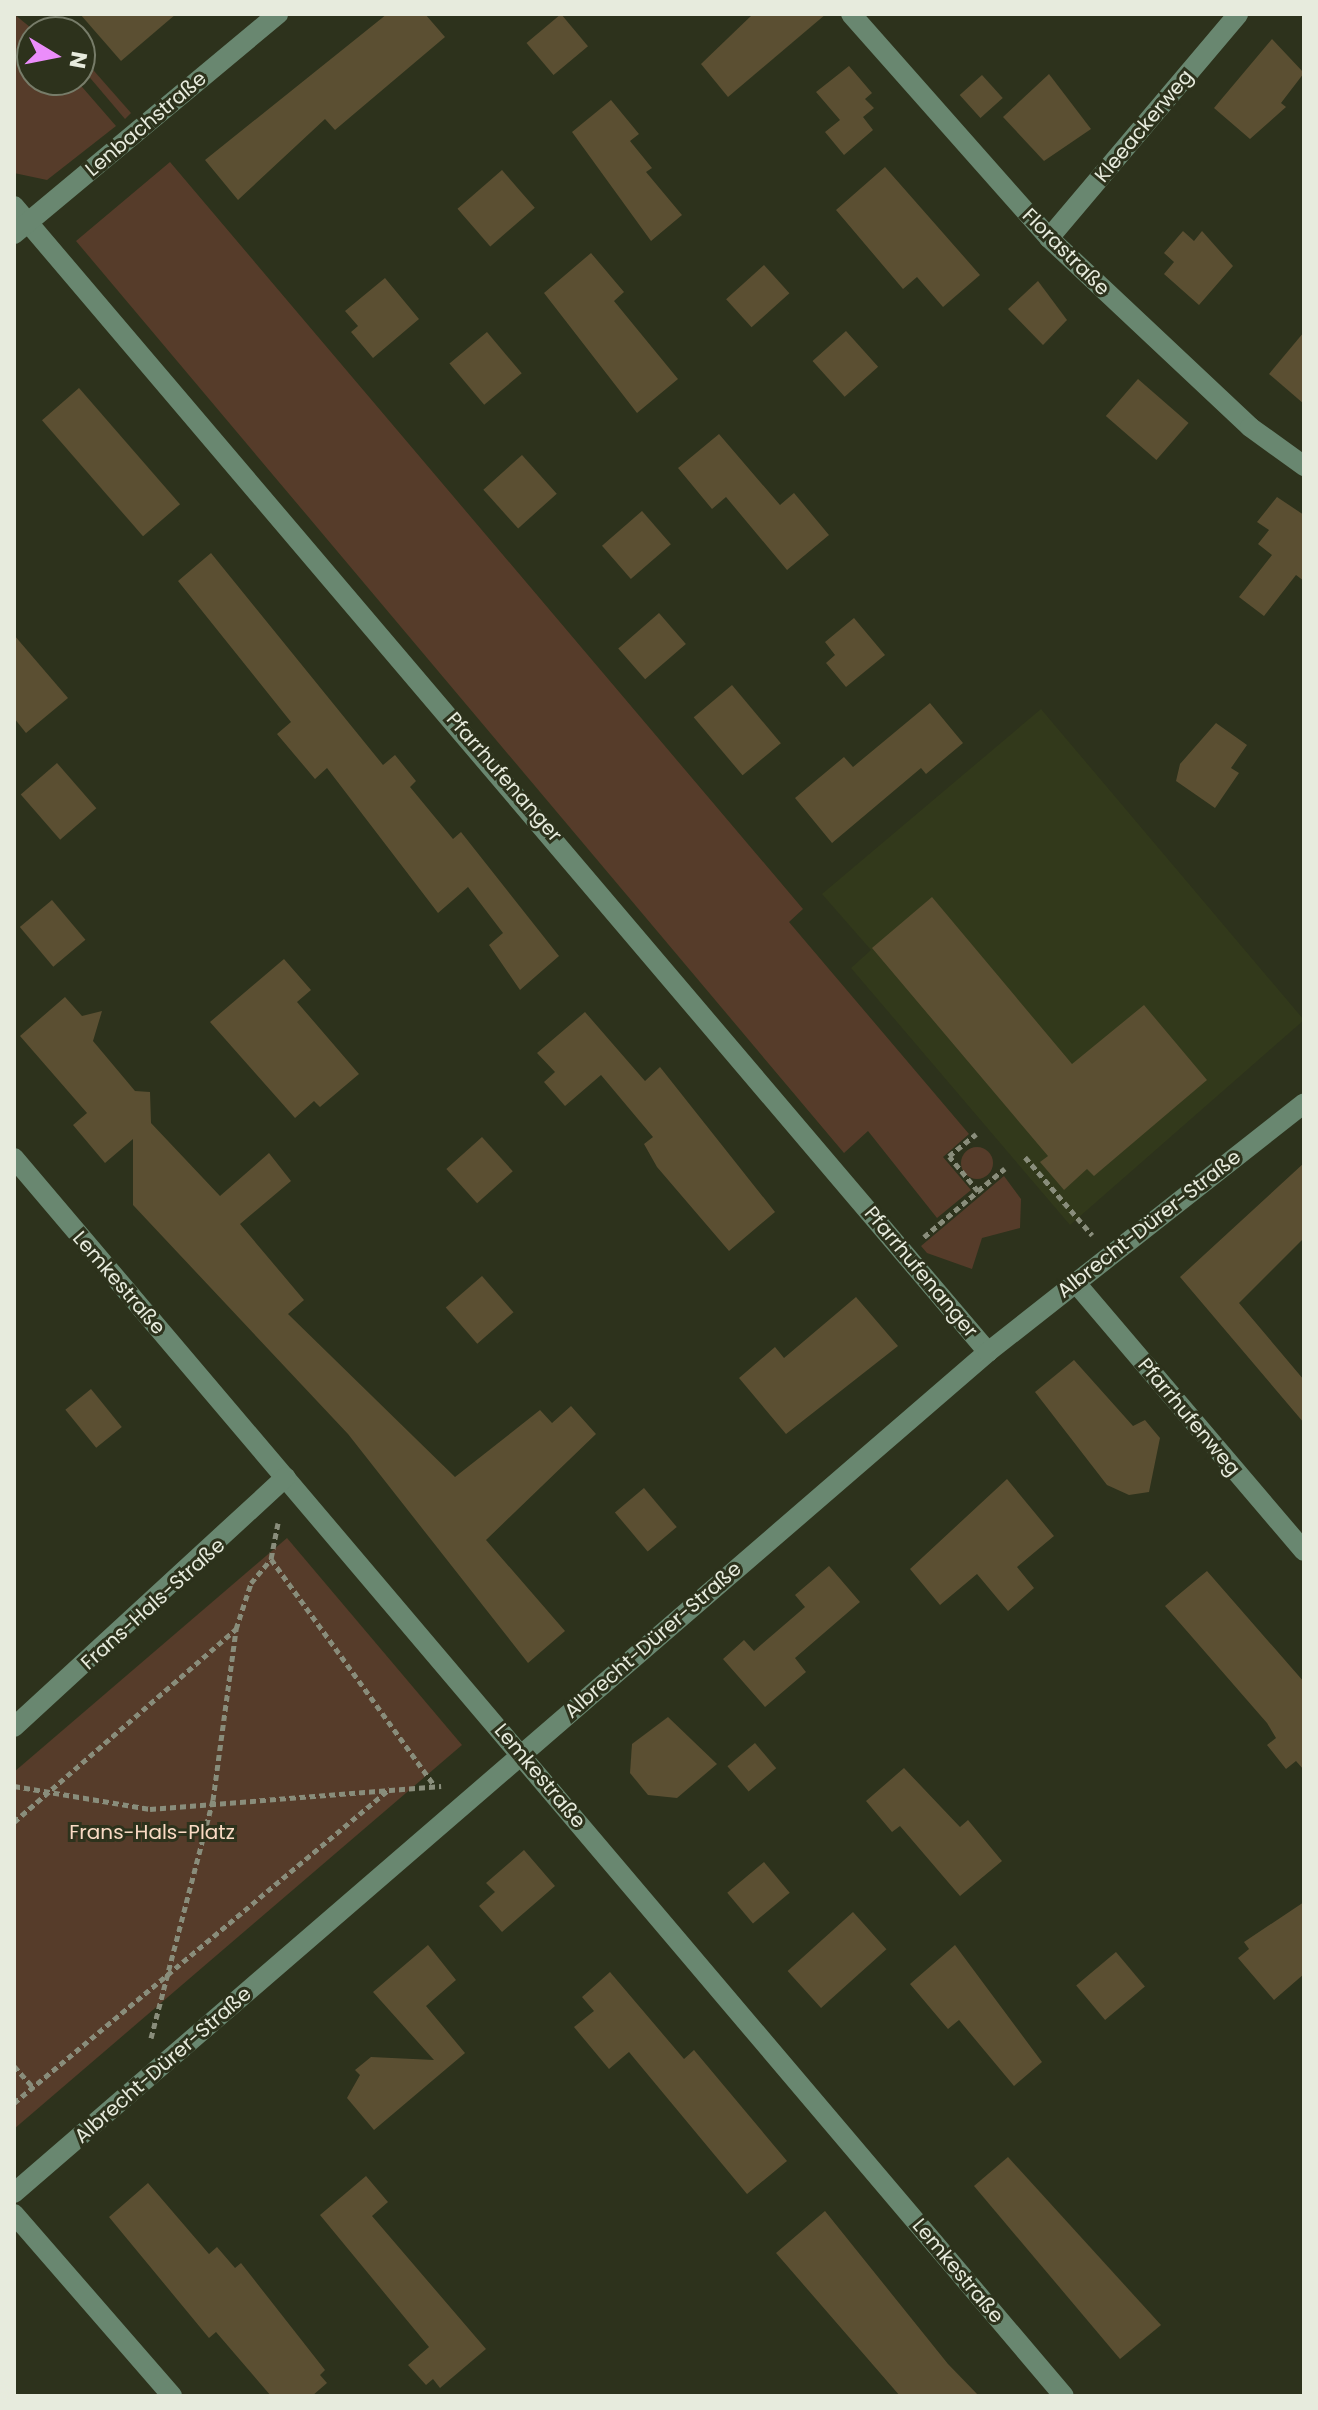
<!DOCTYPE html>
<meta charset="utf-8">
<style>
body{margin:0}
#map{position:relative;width:1318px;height:2410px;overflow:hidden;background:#2d321c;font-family:Poppins,sans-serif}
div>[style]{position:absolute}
.built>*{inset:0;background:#32391b}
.green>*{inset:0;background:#563c2a}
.round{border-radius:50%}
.building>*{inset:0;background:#5b4f32;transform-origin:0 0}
.path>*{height:5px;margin-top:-2.5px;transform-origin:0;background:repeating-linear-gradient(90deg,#898d7b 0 6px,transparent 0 10px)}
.minor>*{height:20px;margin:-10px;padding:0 10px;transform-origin:10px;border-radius:10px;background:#698770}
span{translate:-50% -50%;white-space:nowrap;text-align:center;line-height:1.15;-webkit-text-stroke:6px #2d321c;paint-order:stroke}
.street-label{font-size:20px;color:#e7ebdd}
.park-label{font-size:20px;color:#fadac4}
.frame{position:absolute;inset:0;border:16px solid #e7ebdd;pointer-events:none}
.north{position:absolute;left:16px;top:16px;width:80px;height:80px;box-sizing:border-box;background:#2d321c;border:2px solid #777c69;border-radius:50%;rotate:100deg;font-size:22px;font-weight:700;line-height:32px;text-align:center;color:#e7ebdd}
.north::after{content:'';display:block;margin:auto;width:28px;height:36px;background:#eb8dfb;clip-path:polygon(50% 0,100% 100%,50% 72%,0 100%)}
</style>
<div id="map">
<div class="built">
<div style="clip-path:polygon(1041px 709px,1304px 1020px,1070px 1225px,851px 968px,871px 950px,822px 894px)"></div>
</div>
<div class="green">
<div style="clip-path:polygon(14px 14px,36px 32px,32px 80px,76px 80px,116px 126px,47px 180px,14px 173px)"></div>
<div style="clip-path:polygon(80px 55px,131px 113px,125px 119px,80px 66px)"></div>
<div style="clip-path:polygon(170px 162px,803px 909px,789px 922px,969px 1134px,943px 1157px,971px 1190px,937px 1218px,868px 1131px,844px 1153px,76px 241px)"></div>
<div class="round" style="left:961px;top:1147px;width:32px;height:32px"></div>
<div style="clip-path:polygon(1004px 1176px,1021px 1199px,1020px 1228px,982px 1238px,972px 1269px,927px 1253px,921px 1246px)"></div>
<div style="clip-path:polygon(287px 1538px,462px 1745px,14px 2129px,14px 1772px)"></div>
</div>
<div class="building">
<div style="clip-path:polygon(80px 14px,176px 14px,121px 61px)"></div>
<div style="clip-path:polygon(387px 14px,425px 14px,445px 37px,335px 130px,325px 119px,238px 200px,205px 160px)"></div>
<div style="left:561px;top:14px;width:42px;height:45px;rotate:50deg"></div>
<div style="clip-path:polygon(753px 14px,826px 14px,728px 97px,701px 64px)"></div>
<div style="clip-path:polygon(1272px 39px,1304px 73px,1281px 103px,1286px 107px,1250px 139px,1214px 108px)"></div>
<div style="clip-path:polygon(849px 66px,872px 93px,865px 99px,874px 108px,863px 117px,873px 130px,844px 155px,825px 132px,840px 120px,816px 92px)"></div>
<div style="clip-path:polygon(1049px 74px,1091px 129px,1044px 161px,1003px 117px)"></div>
<div style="left:982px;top:75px;width:31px;height:30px;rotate:48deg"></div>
<div style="clip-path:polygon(611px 100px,639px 134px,630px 141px,652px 168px,646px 172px,682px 215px,651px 241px,572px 132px)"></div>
<div style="clip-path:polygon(885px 167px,980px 275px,943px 307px,917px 277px,903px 289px,836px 210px)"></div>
<div style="left:502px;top:170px;width:50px;height:59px;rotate:49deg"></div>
<div style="clip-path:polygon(1183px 231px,1194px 241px,1202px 231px,1233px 266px,1199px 305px,1164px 274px,1174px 262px,1164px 253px)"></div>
<div style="clip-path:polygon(591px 253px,624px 292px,614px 301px,678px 379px,637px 413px,544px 293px)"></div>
<div style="left:764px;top:265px;width:38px;height:51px;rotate:48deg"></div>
<div style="clip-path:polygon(385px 278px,419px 319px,373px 358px,351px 332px,358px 326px,345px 311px)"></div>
<div style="clip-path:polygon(1038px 281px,1067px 320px,1043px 345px,1008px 309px)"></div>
<div style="left:846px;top:331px;width:48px;height:45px;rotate:48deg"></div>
<div style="left:487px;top:332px;width:54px;height:49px;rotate:50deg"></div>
<div style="clip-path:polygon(1304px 332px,1304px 404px,1269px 374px)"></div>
<div style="left:1138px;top:379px;width:67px;height:49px;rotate:41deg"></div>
<div style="left:79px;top:388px;width:154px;height:49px;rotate:49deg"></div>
<div style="clip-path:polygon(719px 434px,780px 505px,794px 493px,829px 535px,787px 570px,726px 497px,712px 509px,678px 468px)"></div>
<div style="left:522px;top:455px;width:52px;height:52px;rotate:48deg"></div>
<div style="clip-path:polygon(1277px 497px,1304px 515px,1304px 581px,1296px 575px,1264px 616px,1239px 597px,1272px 555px,1258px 544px,1269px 530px,1257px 522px)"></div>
<div style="left:642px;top:511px;width:44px;height:53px;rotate:49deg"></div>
<div style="clip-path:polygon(211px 553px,383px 765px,395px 755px,416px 781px,410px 787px,453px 839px,461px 832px,559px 956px,520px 990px,489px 945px,503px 933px,468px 887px,438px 913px,327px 768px,315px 779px,277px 734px,291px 722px,178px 581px)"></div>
<div style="left:659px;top:613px;width:41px;height:54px;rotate:49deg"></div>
<div style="clip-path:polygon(854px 618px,885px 655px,846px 687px,826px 663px,835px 655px,825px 642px)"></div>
<div style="clip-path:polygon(14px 635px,68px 698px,26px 733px,14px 718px)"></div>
<div style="left:732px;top:685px;width:76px;height:50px;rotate:50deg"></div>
<div style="clip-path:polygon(930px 703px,963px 743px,926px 774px,921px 768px,832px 843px,795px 798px,844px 757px,853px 767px)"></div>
<div style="clip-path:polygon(1216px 723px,1247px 745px,1231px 768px,1239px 773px,1215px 808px,1176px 781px,1180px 764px)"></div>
<div style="left:57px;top:763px;width:60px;height:48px;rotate:49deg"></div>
<div style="clip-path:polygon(932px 897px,1072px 1064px,1144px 1005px,1207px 1080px,1094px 1176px,1087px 1169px,1064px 1190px,1040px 1162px,1048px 1156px,872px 948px)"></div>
<div style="left:52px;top:900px;width:52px;height:42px;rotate:50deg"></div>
<div style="clip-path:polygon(284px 959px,311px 990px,297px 1002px,359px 1074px,320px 1107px,314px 1101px,295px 1118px,210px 1022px)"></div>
<div style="clip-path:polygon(65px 997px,82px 1016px,102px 1011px,93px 1041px,135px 1091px,150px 1092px,151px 1123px,220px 1196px,269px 1153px,291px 1181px,240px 1224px,304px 1300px,288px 1314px,455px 1477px,540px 1410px,552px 1423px,571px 1406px,596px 1434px,486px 1540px,565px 1631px,528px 1663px,348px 1434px,133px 1205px,133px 1139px,105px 1163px,73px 1125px,87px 1113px,20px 1036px)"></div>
<div style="clip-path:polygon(585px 1012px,645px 1081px,660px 1067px,775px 1212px,729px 1251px,657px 1167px,644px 1144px,653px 1137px,601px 1075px,565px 1106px,544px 1082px,555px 1072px,537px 1053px)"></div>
<div style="left:482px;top:1137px;width:46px;height:48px;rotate:48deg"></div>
<div style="clip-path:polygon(1304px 1163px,1304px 1238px,1239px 1303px,1304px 1380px,1304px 1423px,1180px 1277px)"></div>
<div style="left:482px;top:1276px;width:48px;height:48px;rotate:49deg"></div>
<div style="clip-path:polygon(856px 1297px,898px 1346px,786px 1434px,739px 1378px,775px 1347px,784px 1358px)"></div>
<div style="clip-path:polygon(1074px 1360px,1133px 1426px,1145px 1420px,1160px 1438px,1149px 1492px,1129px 1495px,1107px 1485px,1035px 1392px)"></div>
<div style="left:91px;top:1389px;width:49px;height:33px;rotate:51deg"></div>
<div style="clip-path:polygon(1007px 1479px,1054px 1536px,1017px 1567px,1034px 1588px,1008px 1611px,977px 1574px,940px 1605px,910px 1569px)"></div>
<div style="left:644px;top:1488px;width:51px;height:38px;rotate:50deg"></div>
<div style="clip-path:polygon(829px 1566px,860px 1602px,795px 1658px,806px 1672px,765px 1707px,723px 1659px,744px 1640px,754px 1651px,805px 1607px,795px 1595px)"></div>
<div style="clip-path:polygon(1207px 1571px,1304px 1682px,1304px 1770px,1296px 1761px,1286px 1769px,1267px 1745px,1276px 1738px,1267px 1723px,1165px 1606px)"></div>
<div style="clip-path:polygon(668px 1717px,717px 1764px,677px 1798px,648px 1795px,630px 1773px,632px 1744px)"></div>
<div style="left:755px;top:1743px;width:33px;height:36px;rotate:50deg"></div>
<div style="clip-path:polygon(904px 1768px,960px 1827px,968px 1820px,1002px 1861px,960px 1896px,900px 1826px,892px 1832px,866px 1801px)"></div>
<div style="clip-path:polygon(524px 1850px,555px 1886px,502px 1932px,479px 1906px,495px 1892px,486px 1883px)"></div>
<div style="left:764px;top:1862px;width:40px;height:48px;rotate:50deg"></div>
<div style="clip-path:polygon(1304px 1902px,1304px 1974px,1274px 2000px,1238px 1958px,1249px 1949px,1244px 1942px)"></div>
<div style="left:853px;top:1912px;width:50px;height:88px;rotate:48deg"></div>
<div style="clip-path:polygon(428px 1945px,456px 1980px,426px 2006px,465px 2053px,374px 2130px,347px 2098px,360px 2075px,355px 2070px,371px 2057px,434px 2060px,373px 1992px)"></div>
<div style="clip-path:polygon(955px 1945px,1042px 2062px,1014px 2086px,959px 2020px,948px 2029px,910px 1984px)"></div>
<div style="left:1116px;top:1952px;width:45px;height:52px;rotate:50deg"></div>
<div style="clip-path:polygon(610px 1972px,684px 2059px,694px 2050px,787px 2161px,747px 2194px,629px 2052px,609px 2069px,574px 2027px,594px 2011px,582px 1997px)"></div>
<div style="clip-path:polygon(1008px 2157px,1161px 2325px,1120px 2359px,974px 2186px)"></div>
<div style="clip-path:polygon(366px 2176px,388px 2202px,372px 2216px,486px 2349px,440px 2388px,433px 2379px,426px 2385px,408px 2365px,429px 2347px,320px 2215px)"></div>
<div style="clip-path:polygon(148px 2183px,209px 2254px,217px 2247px,235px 2268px,241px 2263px,325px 2370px,320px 2375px,327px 2383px,312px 2396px,271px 2396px,216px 2332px,209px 2338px,109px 2217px)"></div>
<div style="clip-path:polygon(825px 2211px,948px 2364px,979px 2396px,900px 2396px,776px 2253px)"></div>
</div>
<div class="path">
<div style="left:1025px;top:1157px;width:103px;rotate:49.3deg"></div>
<div style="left:978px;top:1191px;width:35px;rotate:-40deg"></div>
<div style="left:924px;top:1237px;width:71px;rotate:-40.4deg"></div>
<div style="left:978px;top:1191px;width:45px;rotate:-129.6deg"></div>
<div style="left:949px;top:1156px;width:35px;rotate:-39deg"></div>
<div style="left:278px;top:1523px;width:37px;rotate:101deg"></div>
<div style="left:271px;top:1559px;width:279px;rotate:54.2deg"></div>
<div style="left:14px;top:1786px;width:138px;rotate:9.6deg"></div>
<div style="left:150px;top:1809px;width:292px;rotate:-4.5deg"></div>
<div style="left:14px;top:1822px;width:294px;rotate:-41deg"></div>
<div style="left:151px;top:2038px;width:246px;rotate:-75.4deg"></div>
<div style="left:213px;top:1800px;width:173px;rotate:-82.3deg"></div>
<div style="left:236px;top:1629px;width:48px;rotate:-71.9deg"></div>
<div style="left:251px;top:1583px;width:31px;rotate:-50deg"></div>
<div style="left:14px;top:2066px;width:27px;rotate:48deg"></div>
<div style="left:14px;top:2103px;width:490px;rotate:-39.9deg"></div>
</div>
<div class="minor">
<div style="left:851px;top:14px;width:299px;rotate:48.5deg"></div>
<div style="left:1049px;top:238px;width:276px;rotate:43.2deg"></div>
<div style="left:1250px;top:427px;width:67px;rotate:35.8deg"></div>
<div style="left:14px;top:206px;width:1504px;rotate:49.64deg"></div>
<div style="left:14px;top:234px;width:344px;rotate:-39.8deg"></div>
<div style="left:1049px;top:238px;width:293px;rotate:-49.8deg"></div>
<div style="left:14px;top:1158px;width:1623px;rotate:49.7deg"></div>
<div style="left:1075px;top:1282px;width:353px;rotate:49.6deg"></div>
<div style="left:14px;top:1727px;width:369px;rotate:-42.6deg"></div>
<div style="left:14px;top:2193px;width:1287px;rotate:-40.81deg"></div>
<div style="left:988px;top:1352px;width:402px;rotate:-38.2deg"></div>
<div style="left:14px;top:2214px;width:241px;rotate:49deg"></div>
</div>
<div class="street-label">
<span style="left:146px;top:124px;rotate:-40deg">Lenbachstraße</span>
<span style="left:1144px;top:126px;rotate:-50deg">Kleeackerweg</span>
<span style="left:1066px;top:252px;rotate:45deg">Florastraße</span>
<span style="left:504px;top:777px;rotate:49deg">Pfarrhufenanger</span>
<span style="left:1149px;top:1224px;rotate:-38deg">Albrecht-Dürer-Straße</span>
<span style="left:921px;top:1272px;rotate:50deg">Pfarrhufenanger</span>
<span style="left:119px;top:1283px;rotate:49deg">Lemkestraße</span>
<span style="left:1189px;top:1417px;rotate:50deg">Pfarrhufenweg</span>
<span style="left:153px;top:1604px;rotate:-42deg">Frans-Hals-Straße</span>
<span style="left:653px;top:1640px;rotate:-41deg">Albrecht-Dürer-Straße</span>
<span style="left:540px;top:1776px;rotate:50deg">Lemkestraße</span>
<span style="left:163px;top:2065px;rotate:-41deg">Albrecht-Dürer-Straße</span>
<span style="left:958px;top:2271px;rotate:50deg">Lemkestraße</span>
</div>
<div class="park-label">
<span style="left:152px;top:1832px">Frans-Hals-Platz</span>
</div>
<div class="frame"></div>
<div class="north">N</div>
</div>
